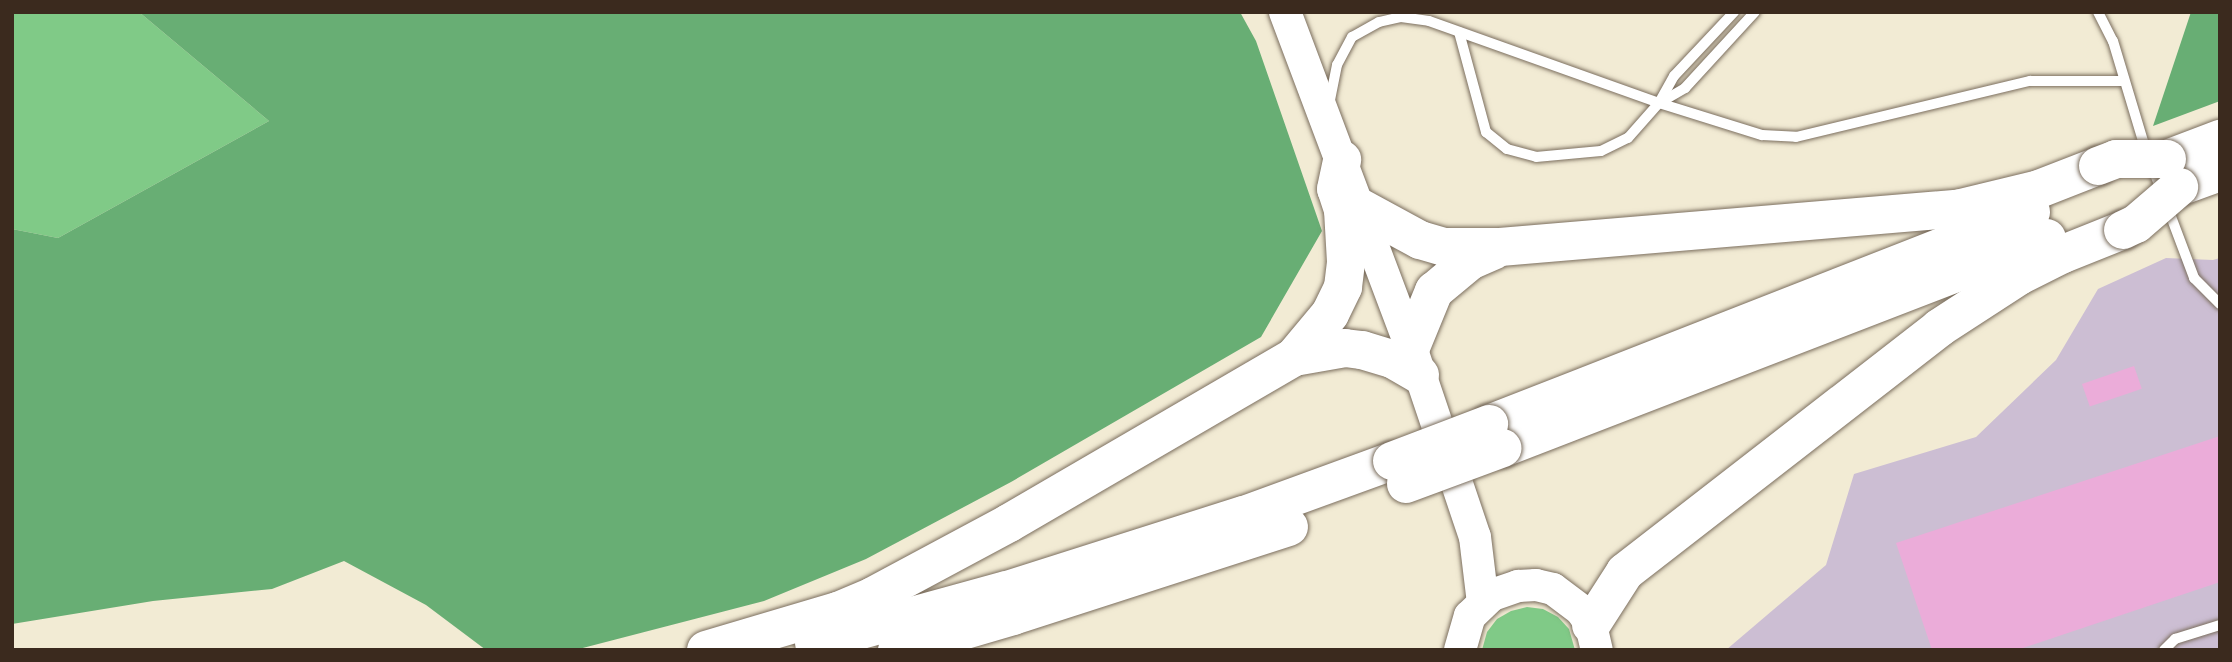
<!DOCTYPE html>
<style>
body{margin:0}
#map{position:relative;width:2232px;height:662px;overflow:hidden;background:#f2ebd4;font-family:Mynerve,sans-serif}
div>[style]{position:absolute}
.industrial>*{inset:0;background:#ccbed3}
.green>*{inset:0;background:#80ca87}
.forest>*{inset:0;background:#68ae74}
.building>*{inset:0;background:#ebacd9;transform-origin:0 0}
.roads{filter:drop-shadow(0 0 2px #7b6e5e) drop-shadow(0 0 2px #7b6e5e)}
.lane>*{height:10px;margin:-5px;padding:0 5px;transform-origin:5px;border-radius:5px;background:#fff}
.secondary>*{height:32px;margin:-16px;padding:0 16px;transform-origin:16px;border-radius:16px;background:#fff}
.highway>*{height:38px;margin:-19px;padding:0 19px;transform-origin:19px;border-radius:19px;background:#fff}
.bridges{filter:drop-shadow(0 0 2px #7b6e5e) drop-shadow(0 0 2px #7b6e5e)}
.highway-bridge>*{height:38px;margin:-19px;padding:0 19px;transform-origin:19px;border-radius:19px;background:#fff}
span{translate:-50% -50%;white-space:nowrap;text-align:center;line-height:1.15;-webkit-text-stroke:5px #fdfcf7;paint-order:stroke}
.frame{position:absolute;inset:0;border:14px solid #3b2a1e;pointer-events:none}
</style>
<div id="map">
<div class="industrial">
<div style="clip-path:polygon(2166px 258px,2213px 260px,2220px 258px,2220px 650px,1726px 650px,1826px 565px,1854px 474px,1976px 437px,2056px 360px,2098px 289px)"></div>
</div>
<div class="green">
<div style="clip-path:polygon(12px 12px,139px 12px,269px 121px,58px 238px,12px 229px)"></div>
<div style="clip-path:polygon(1527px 607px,1543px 609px,1558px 617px,1569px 629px,1575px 650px,1482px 650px,1487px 632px,1497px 619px,1511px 611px)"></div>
</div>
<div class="forest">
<div style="clip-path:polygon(139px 12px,1240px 12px,1256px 41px,1322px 231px,1261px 337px,1011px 482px,866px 559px,764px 601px,575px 650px,486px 650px,426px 605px,344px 561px,272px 589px,153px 601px,12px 624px,12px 229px,58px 238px,269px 121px)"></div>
<div style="clip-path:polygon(2191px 12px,2220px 12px,2220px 101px,2153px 126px)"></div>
</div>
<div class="building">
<div style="left:2134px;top:366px;width:24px;height:55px;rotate:71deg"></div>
<div style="clip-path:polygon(2220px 436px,2220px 582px,2017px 650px,1932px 650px,1896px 543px)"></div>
</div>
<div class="roads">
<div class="lane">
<div style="left:2098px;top:12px;width:33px;rotate:63deg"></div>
<div style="left:2113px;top:41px;width:115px;rotate:73.3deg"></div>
<div style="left:1459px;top:32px;width:104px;rotate:74.9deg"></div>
<div style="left:1486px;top:132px;width:27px;rotate:39deg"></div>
<div style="left:1507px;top:149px;width:30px;rotate:15deg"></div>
<div style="left:1536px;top:157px;width:65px;rotate:-5.3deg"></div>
<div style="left:1601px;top:151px;width:30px;rotate:-26deg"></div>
<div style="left:1628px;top:138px;width:47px;rotate:-48.5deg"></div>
<div style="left:1659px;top:103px;width:31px;rotate:-61deg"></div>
<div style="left:1674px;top:76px;width:88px;rotate:-46.8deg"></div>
<div style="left:1661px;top:102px;width:28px;rotate:-30deg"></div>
<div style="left:1685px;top:88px;width:103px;rotate:-47.4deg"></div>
<div style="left:1329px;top:105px;width:41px;rotate:-78.7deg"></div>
<div style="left:1337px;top:65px;width:32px;rotate:-62deg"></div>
<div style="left:1352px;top:37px;width:31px;rotate:-29deg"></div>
<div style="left:1379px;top:22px;width:23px;rotate:-13deg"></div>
<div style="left:1401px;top:17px;width:28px;rotate:8deg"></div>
<div style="left:1429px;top:21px;width:244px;rotate:19.6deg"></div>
<div style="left:1659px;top:103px;width:108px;rotate:17.3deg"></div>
<div style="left:1762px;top:135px;width:34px;rotate:3deg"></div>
<div style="left:1796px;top:137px;width:241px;rotate:-13.5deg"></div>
<div style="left:2030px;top:81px;width:93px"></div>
<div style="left:2152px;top:166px;width:120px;rotate:69.4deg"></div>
<div style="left:2194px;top:278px;width:37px;rotate:45deg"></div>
<div style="left:2164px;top:650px;width:16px;rotate:-45deg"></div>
<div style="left:2175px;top:639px;width:47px;rotate:-17.3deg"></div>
</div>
<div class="secondary">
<div style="left:1285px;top:12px;width:358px;rotate:69.4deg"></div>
<div style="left:1411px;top:347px;width:200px;rotate:71.4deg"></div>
<div style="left:1475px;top:537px;width:66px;rotate:83.1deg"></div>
<div style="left:1460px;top:650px;width:35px;rotate:-74deg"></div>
<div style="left:1470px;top:616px;width:30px;rotate:-44deg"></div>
<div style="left:1492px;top:595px;width:28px;rotate:-19deg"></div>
<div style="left:1518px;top:586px;width:18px;rotate:-3deg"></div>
<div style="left:1536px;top:585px;width:17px;rotate:13deg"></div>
<div style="left:1553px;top:589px;width:35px;rotate:37deg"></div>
<div style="left:1581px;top:610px;width:18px;rotate:56deg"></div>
<div style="left:1591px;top:625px;width:26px;rotate:77deg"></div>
</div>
<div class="highway">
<div style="left:2167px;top:159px;width:57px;rotate:-20.7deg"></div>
<div style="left:2179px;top:187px;width:44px;rotate:-20.1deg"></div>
<div style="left:1361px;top:208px;width:67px;rotate:28.5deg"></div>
<div style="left:1420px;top:240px;width:25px;rotate:16deg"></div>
<div style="left:1444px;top:247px;width:56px"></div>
<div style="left:1500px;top:247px;width:459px;rotate:-4.8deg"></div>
<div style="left:1957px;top:209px;width:84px;rotate:-13.7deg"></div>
<div style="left:2039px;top:189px;width:63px;rotate:-21.3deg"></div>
<div style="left:1411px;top:347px;width:61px;rotate:-67.7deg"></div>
<div style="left:1434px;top:291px;width:47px;rotate:-39.8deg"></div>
<div style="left:1470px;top:261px;width:27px;rotate:-24deg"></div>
<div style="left:1294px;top:357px;width:52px;rotate:-10deg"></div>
<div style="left:1345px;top:348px;width:17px;rotate:7deg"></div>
<div style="left:1362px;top:350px;width:34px;rotate:17deg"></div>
<div style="left:1394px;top:360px;width:30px;rotate:30deg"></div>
<div style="left:1489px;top:424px;width:582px;rotate:-21.36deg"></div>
<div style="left:1503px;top:448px;width:583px;rotate:-21.11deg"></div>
<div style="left:1591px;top:625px;width:63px;rotate:-57.3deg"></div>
<div style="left:1625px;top:572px;width:398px;rotate:-37.8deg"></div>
<div style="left:1939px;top:328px;width:95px;rotate:-33deg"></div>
<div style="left:2019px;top:276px;width:49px;rotate:-26.6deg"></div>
<div style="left:2063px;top:254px;width:65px;rotate:-21.8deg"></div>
<div style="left:814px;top:643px;width:200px;rotate:-15.4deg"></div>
<div style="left:1007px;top:590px;width:249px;rotate:-17.6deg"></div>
<div style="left:1244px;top:515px;width:158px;rotate:-20deg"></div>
<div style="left:706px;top:650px;width:138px;rotate:-16.5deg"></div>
<div style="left:838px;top:611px;width:38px;rotate:-23deg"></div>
<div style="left:873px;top:596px;width:154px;rotate:-28.2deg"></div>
<div style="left:1009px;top:523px;width:330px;rotate:-30.2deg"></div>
<div style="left:1294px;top:357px;width:56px;rotate:-50.1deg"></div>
<div style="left:1330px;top:314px;width:30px;rotate:-64deg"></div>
<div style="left:1343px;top:287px;width:25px;rotate:-83deg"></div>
<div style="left:1346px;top:262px;width:52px;rotate:-93.3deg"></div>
<div style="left:1343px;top:210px;width:22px;rotate:-108deg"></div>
<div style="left:1336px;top:189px;width:30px;rotate:-78deg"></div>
<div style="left:897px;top:650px;width:121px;rotate:-16.3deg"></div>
<div style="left:1013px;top:616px;width:290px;rotate:-17.9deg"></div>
</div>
</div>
<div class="bridges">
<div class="highway-bridge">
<div style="left:2098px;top:166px;width:19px;rotate:-21deg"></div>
<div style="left:2116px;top:159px;width:51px"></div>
<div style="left:2123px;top:230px;width:14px;rotate:-25deg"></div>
<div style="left:2136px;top:224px;width:57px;rotate:-40.7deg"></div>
<div style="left:1392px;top:461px;width:104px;rotate:-20.9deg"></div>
<div style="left:1406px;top:484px;width:103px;rotate:-20.4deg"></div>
</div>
</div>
<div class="frame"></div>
</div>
